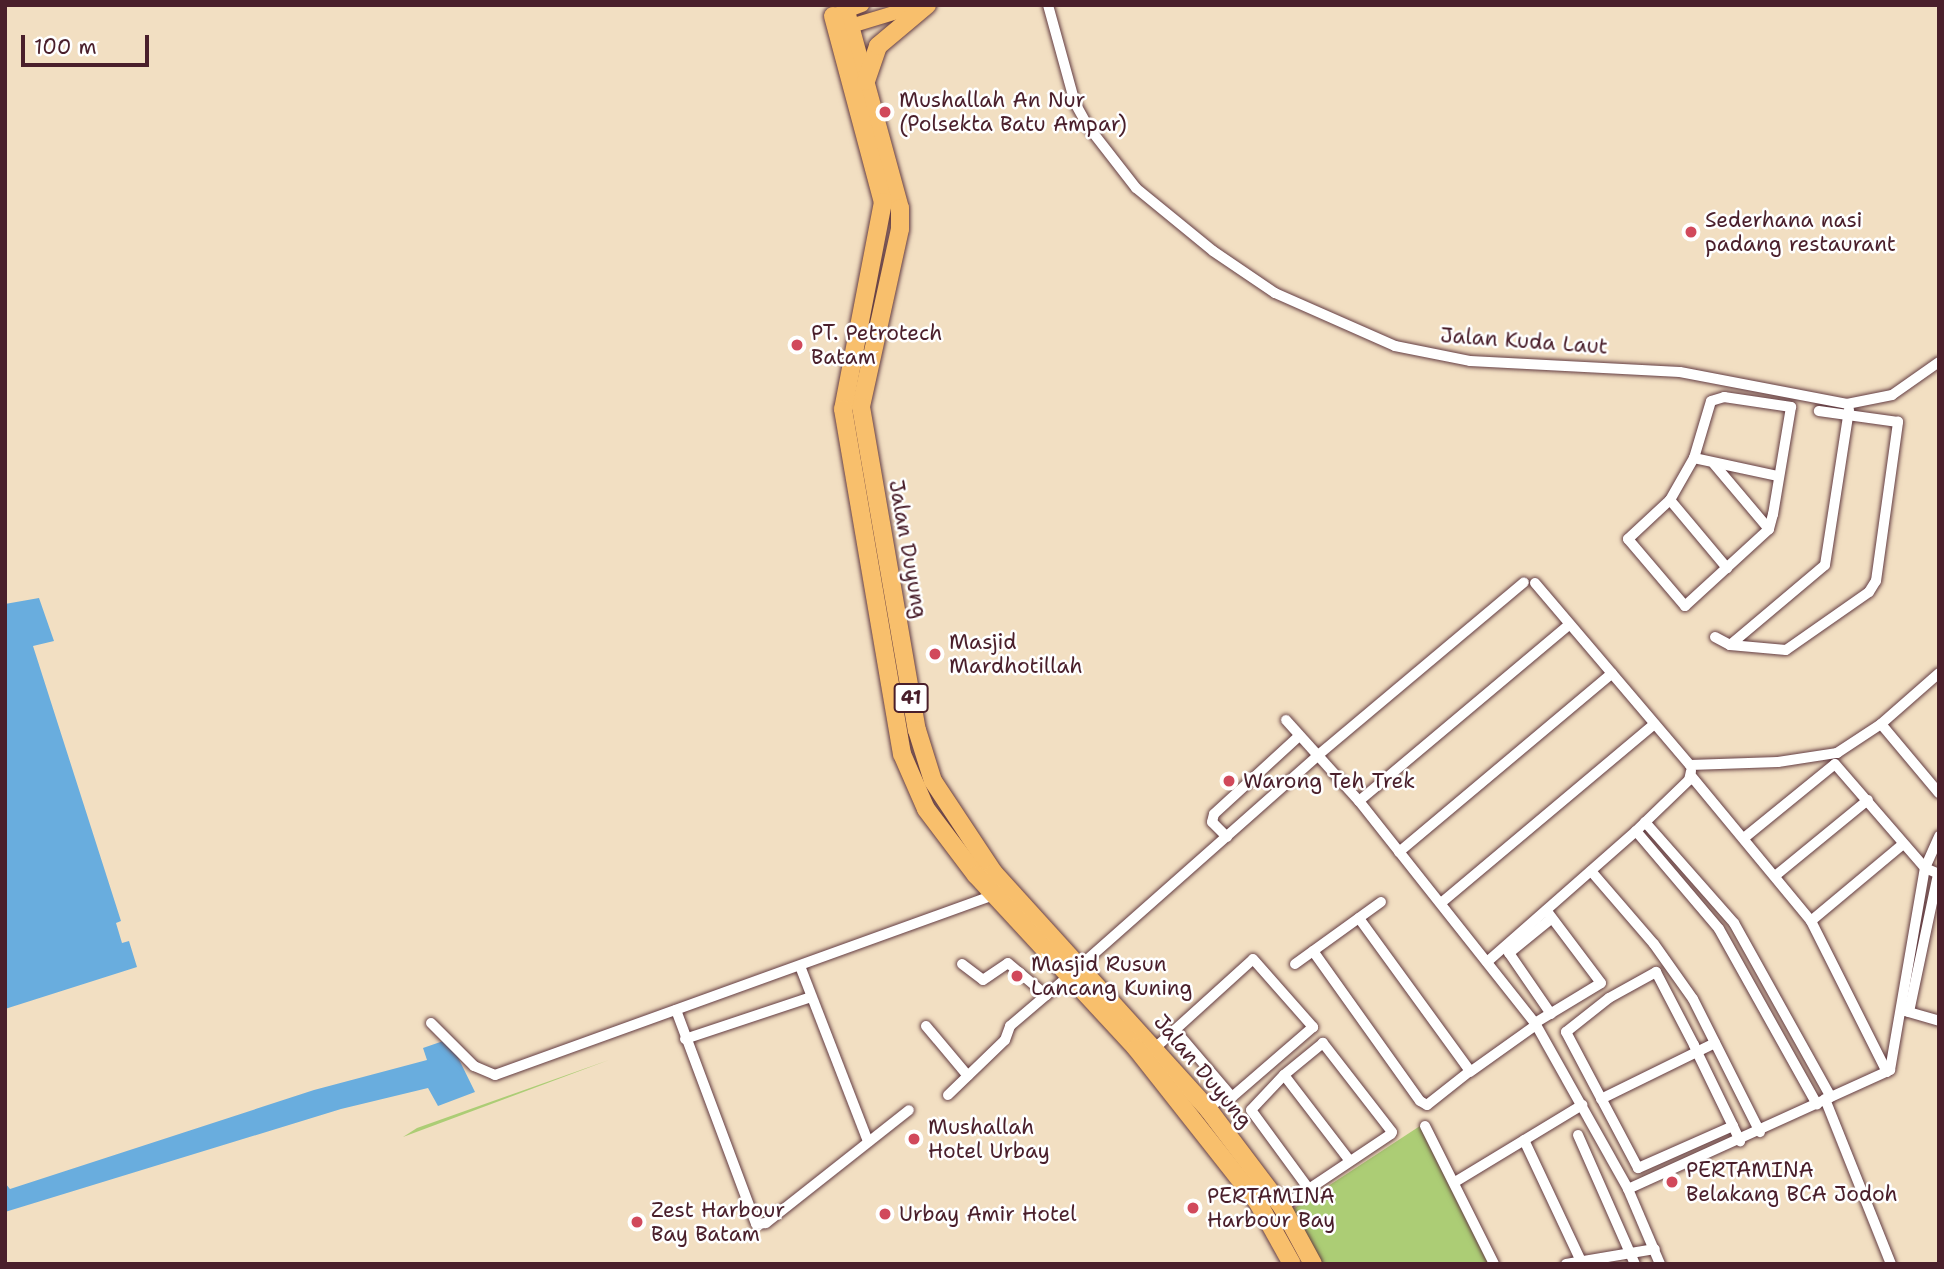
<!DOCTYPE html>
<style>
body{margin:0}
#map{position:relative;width:1944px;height:1269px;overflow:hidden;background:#f2dfc2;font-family:"Shantell Sans",sans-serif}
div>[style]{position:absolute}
.green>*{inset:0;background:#accd75}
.water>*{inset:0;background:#69adde}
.roads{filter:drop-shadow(0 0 2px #633c42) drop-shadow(0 0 2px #633c42)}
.minor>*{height:10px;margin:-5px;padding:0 5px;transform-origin:5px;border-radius:5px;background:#fff}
.major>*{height:14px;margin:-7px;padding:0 7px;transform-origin:7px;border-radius:7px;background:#f8bf6c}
.highway>*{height:18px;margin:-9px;padding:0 9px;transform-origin:9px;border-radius:9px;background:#f8bf6c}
.dots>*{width:19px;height:19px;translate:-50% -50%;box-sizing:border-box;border:4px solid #fff;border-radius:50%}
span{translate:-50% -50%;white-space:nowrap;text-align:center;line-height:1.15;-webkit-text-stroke:5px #fff;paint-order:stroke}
.shield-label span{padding:2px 5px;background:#fff;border:2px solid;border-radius:5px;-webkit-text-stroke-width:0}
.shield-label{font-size:19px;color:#4a1f2b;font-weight:700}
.poi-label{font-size:21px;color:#4a1f2b}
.left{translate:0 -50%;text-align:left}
.street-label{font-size:21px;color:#4a1f2b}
.frame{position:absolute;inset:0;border:7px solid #4a1f2b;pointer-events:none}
.scale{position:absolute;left:21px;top:35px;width:128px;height:32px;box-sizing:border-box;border:4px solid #4a1f2b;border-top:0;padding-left:9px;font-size:21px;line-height:24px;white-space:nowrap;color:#4a1f2b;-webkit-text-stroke:5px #fff;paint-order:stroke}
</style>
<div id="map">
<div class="green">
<div style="clip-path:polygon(609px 1060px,403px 1137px,417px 1128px)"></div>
<div style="clip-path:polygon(1423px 1124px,1492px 1264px,1318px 1264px,1293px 1209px)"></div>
</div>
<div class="water">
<div style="clip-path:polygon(39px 598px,54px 641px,33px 646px,121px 921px,116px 923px,122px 943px,129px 941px,137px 967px,5px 1009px,5px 604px)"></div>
<div style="clip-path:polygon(449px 1039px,475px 1092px,438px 1106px,428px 1088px,341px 1109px,5px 1212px,5px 1183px,10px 1189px,314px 1090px,427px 1060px,423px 1048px)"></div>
</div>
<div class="roads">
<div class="minor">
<div style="left:1048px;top:5px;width:102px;rotate:74.6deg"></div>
<div style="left:1075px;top:103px;width:25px;rotate:61deg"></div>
<div style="left:1087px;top:125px;width:80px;rotate:52.1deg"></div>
<div style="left:1136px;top:188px;width:99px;rotate:39.3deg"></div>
<div style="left:1213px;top:251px;width:75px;rotate:34.1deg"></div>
<div style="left:1275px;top:293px;width:131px;rotate:23.8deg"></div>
<div style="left:1395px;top:346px;width:76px;rotate:11.3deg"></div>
<div style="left:1470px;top:361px;width:210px;rotate:3deg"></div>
<div style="left:1680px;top:372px;width:170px;rotate:10.8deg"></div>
<div style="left:1847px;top:404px;width:46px;rotate:-11.3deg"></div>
<div style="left:1892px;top:395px;width:57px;rotate:-35.1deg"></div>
<div style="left:1724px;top:397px;width:68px;rotate:8.5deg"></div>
<div style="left:1791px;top:407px;width:109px;rotate:99.5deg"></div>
<div style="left:1773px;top:514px;width:16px;rotate:105deg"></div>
<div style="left:1769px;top:529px;width:114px;rotate:137.5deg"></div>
<div style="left:1685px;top:606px;width:88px;rotate:-130.4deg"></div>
<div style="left:1628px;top:539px;width:57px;rotate:-42.9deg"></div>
<div style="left:1670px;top:500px;width:48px;rotate:-60.3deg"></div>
<div style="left:1694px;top:458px;width:59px;rotate:-73.4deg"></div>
<div style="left:1711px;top:401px;width:14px;rotate:-17deg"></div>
<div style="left:1694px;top:458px;width:85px;rotate:12.2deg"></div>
<div style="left:1714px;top:464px;width:85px;rotate:49.8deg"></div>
<div style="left:1670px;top:500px;width:89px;rotate:50deg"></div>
<div style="left:1535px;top:583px;width:239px;rotate:49.6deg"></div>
<div style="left:1690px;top:765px;width:88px;rotate:-2deg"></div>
<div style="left:1778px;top:762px;width:60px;rotate:-8.7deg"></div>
<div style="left:1837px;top:753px;width:53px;rotate:-33.4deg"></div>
<div style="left:1881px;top:724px;width:77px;rotate:-41.3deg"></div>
<div style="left:1715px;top:637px;width:17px;rotate:28deg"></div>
<div style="left:1730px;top:645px;width:56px;rotate:5.1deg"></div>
<div style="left:1786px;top:650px;width:101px;rotate:-34.9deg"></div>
<div style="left:1869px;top:592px;width:13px;rotate:-58deg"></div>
<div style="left:1876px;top:581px;width:161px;rotate:-82.1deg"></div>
<div style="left:1898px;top:422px;width:80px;rotate:-172.1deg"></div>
<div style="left:1730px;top:645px;width:124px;rotate:-40.1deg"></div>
<div style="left:1825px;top:565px;width:157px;rotate:-81.2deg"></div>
<div style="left:1286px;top:720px;width:109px;rotate:48deg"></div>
<div style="left:1359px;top:801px;width:283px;rotate:51.6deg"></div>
<div style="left:1535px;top:1023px;width:190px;rotate:60.7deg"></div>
<div style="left:1628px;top:1189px;width:82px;rotate:66.9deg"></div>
<div style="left:1881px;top:724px;width:90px;rotate:50deg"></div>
<div style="left:1692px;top:777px;width:187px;rotate:50.4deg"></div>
<div style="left:1811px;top:921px;width:169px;rotate:63.3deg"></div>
<div style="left:1359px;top:801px;width:274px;rotate:-40deg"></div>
<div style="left:1645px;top:822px;width:135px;rotate:48.6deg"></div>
<div style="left:1734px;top:923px;width:199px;rotate:60.9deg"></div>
<div style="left:1636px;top:831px;width:128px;rotate:49.7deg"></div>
<div style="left:1719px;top:929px;width:201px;rotate:60.8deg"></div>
<div style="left:1227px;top:837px;width:21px;rotate:-135deg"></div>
<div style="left:1212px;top:822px;width:8px;rotate:-76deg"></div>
<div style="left:1214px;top:814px;width:115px;rotate:-42.5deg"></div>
<div style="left:1744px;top:838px;width:117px;rotate:-39.1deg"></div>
<div style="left:1835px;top:764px;width:138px;rotate:49.1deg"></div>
<div style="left:1925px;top:868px;width:15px;rotate:23deg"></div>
<div style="left:1399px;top:852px;width:278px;rotate:-40deg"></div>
<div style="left:1591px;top:871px;width:96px;rotate:49.2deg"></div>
<div style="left:1654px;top:944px;width:67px;rotate:54.7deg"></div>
<div style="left:1693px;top:999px;width:149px;rotate:63.3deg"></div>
<div style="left:1775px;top:876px;width:120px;rotate:-39.3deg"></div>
<div style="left:1441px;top:903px;width:278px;rotate:-40deg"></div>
<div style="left:1811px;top:921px;width:120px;rotate:-39.9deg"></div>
<div style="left:1313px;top:951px;width:184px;rotate:54.5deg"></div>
<div style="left:1420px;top:1101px;width:8px;rotate:30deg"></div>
<div style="left:1427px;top:1105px;width:55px;rotate:-38.3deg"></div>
<div style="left:1470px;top:1071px;width:189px;rotate:-126deg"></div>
<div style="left:1487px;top:962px;width:198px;rotate:-41.3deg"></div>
<div style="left:1636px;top:831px;width:74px;rotate:-43.9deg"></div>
<div style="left:1689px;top:780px;width:9px;rotate:-77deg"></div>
<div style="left:962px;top:964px;width:26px;rotate:37deg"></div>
<div style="left:983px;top:980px;width:30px;rotate:-34deg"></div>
<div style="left:1008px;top:963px;width:50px;rotate:40.1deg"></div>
<div style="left:1295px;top:964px;width:106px;rotate:-35.8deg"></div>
<div style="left:800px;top:966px;width:188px;rotate:68.8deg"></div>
<div style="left:1080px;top:966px;width:317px;rotate:-41.5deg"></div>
<div style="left:1317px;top:756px;width:270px;rotate:-40deg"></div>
<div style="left:676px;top:1010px;width:228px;rotate:69.5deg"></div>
<div style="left:756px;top:1224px;width:10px;rotate:-6deg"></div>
<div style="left:766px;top:1223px;width:182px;rotate:-38.3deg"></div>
<div style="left:1905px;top:1011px;width:35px;rotate:16deg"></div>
<div style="left:1909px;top:1012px;width:141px;rotate:-78.1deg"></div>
<div style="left:1551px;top:1014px;width:74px;rotate:-124.5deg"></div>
<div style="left:1509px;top:953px;width:55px;rotate:-39.1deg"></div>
<div style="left:431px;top:1023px;width:61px;rotate:45deg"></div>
<div style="left:474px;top:1066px;width:23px;rotate:23deg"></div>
<div style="left:495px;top:1075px;width:530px;rotate:-19.84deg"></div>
<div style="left:1535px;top:1023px;width:77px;rotate:-31.2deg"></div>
<div style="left:1601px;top:983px;width:91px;rotate:-127deg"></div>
<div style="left:926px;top:1026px;width:65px;rotate:50deg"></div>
<div style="left:685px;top:1039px;width:133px;rotate:-18.4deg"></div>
<div style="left:1155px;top:1048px;width:132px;rotate:-42.2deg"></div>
<div style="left:1253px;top:959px;width:91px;rotate:48.6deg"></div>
<div style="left:1313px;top:1027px;width:107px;rotate:139.2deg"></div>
<div style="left:1232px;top:1097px;width:88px;rotate:-130.4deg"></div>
<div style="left:1470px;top:1072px;width:81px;rotate:-35.5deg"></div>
<div style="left:1284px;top:1075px;width:48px;rotate:133.3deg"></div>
<div style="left:1251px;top:1110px;width:97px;rotate:53.8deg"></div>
<div style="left:948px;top:1095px;width:79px;rotate:-44deg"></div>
<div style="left:1005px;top:1040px;width:15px;rotate:-70deg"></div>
<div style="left:1010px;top:1026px;width:79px;rotate:-40.4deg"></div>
<div style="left:1601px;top:1099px;width:127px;rotate:-26.2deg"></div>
<div style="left:1825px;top:1099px;width:178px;rotate:68.2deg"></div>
<div style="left:1208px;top:1109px;width:25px;rotate:-40deg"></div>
<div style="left:1425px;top:1126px;width:154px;rotate:63.4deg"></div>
<div style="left:1733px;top:1126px;width:104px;rotate:156.1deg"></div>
<div style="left:1638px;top:1168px;width:154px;rotate:-117.9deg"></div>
<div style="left:1566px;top:1032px;width:55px;rotate:-38.3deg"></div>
<div style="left:1609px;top:998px;width:54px;rotate:-29deg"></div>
<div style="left:1656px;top:972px;width:82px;rotate:62.5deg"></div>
<div style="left:1694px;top:1045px;width:8px;rotate:67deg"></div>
<div style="left:1697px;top:1052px;width:82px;rotate:64.1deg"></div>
<div style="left:1733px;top:1126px;width:17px;rotate:65deg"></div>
<div style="left:1578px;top:1135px;width:141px;rotate:66.2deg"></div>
<div style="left:1524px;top:1140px;width:134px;rotate:64.8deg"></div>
<div style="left:1455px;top:1182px;width:149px;rotate:-31.2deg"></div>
<div style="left:1628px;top:1189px;width:288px;rotate:-24.4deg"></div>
<div style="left:1890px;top:1070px;width:205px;rotate:-80.2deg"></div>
<div style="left:1925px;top:868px;width:35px;rotate:-66deg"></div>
<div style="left:1282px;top:1207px;width:131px;rotate:-33.8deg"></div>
<div style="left:1391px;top:1134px;width:2px;rotate:-63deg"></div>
<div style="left:1392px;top:1132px;width:113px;rotate:-127.8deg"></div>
<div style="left:1323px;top:1043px;width:50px;rotate:140.6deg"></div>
<div style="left:1284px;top:1075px;width:108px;rotate:52.5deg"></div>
<div style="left:1566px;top:1264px;width:90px;rotate:-9.6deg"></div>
</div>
<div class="major">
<div style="left:838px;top:14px;width:26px;rotate:-21deg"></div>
<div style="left:841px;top:29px;width:83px;rotate:-16.9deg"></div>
</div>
<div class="highway">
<div style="left:846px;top:11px;width:204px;rotate:74.7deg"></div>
<div style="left:900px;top:208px;width:21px;rotate:90deg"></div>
<div style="left:900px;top:229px;width:182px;rotate:102.4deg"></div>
<div style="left:861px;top:407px;width:328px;rotate:80.2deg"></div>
<div style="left:917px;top:730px;width:53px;rotate:72.6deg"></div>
<div style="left:933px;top:781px;width:110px;rotate:56.5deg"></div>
<div style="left:994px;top:873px;width:319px;rotate:47.8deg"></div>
<div style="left:1208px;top:1109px;width:123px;rotate:52.9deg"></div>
<div style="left:1282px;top:1207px;width:65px;rotate:61.5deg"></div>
<div style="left:833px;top:16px;width:193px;rotate:75deg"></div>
<div style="left:883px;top:202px;width:211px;rotate:100.9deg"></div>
<div style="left:843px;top:409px;width:350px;rotate:80.3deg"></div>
<div style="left:902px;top:754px;width:60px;rotate:66.4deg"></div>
<div style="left:926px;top:809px;width:83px;rotate:52.9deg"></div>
<div style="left:976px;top:875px;width:236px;rotate:47.2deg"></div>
<div style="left:1136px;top:1048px;width:195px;rotate:51.7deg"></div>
<div style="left:1257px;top:1201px;width:72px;rotate:60.9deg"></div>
<div style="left:866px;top:81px;width:37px;rotate:-71deg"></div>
<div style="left:878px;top:46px;width:64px;rotate:-39.9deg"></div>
</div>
</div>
<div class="dots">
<div style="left:885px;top:112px;background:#d1495b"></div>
<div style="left:1691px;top:232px;background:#d1495b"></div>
<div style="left:797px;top:345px;background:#d1495b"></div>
<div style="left:935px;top:654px;background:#d1495b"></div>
<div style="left:1229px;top:781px;background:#d1495b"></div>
<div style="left:1017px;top:976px;background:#d1495b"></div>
<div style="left:914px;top:1139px;background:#d1495b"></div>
<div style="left:1672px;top:1182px;background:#d1495b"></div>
<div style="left:1193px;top:1208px;background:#d1495b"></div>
<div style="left:885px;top:1214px;background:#d1495b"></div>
<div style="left:637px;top:1222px;background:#d1495b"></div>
</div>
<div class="shield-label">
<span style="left:911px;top:698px">41</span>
</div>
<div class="poi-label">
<span class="left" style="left:899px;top:112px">Mushallah An Nur<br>(Polsekta Batu Ampar)</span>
<span class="left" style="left:1705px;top:232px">Sederhana nasi<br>padang restaurant</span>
<span class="left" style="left:811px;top:345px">PT. Petrotech<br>Batam</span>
<span class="left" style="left:949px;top:654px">Masjid<br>Mardhotillah</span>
<span class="left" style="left:1243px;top:781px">Warong Teh Trek</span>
<span class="left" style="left:1031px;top:976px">Masjid Rusun<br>Lancang Kuning</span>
<span class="left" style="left:928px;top:1139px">Mushallah<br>Hotel Urbay</span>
<span class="left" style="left:1686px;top:1182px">PERTAMINA<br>Belakang BCA Jodoh</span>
<span class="left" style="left:1207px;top:1208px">PERTAMINA<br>Harbour Bay</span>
<span class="left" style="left:651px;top:1222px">Zest Harbour<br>Bay Batam</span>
<span class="left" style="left:899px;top:1214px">Urbay Amir Hotel</span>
</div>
<div class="street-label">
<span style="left:1524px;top:341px;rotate:4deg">Jalan Kuda Laut</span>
<span style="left:908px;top:549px;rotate:80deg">Jalan Duyung</span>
<span style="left:1203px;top:1071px;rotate:50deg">Jalan Duyung</span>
</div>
<div class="frame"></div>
<div class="scale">100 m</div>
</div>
